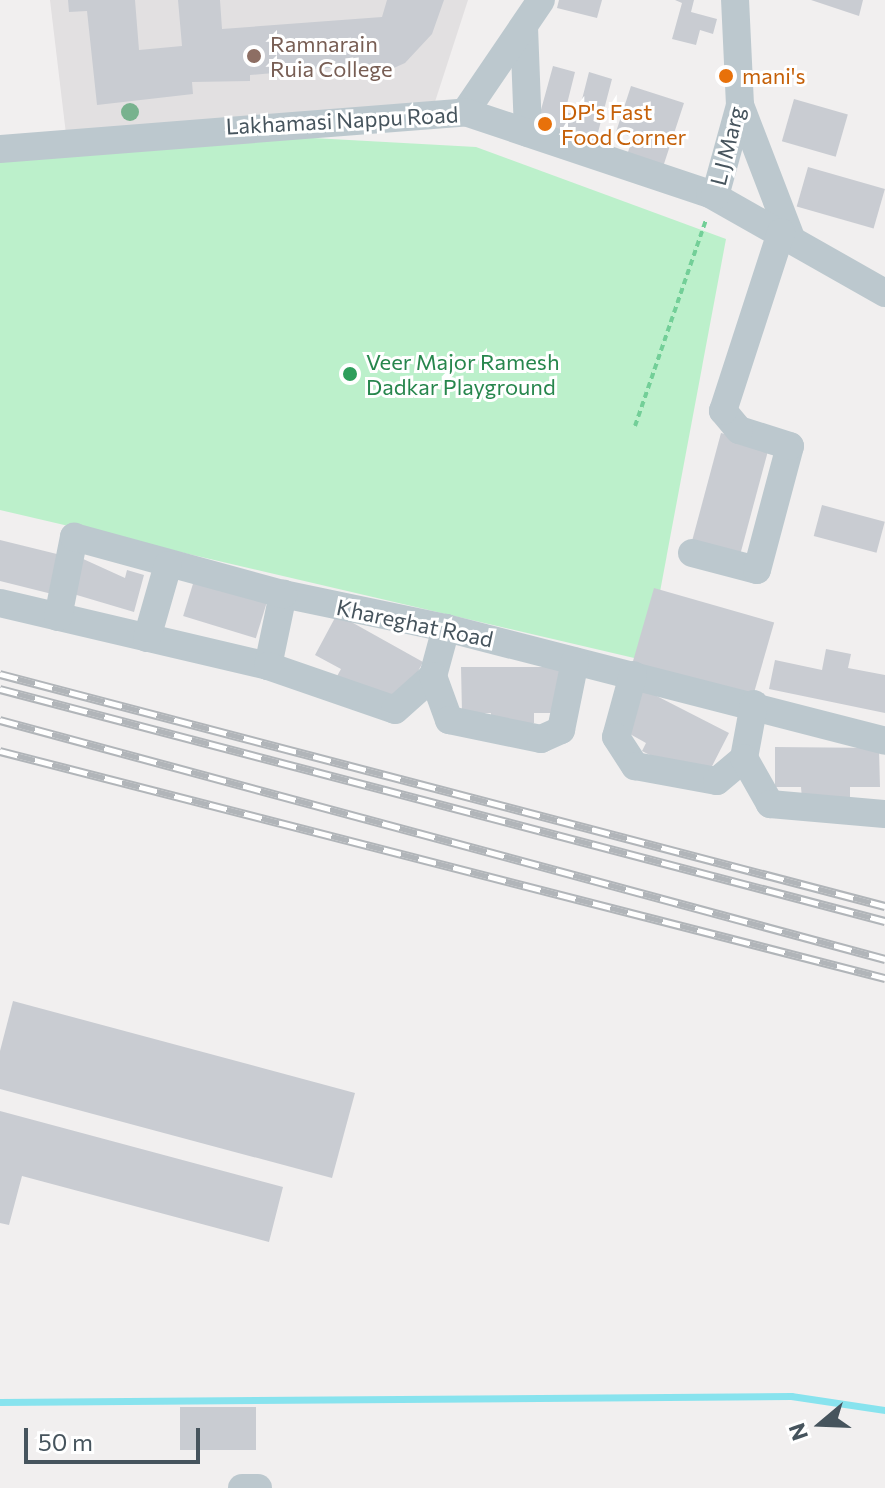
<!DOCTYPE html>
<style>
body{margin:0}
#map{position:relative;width:885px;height:1488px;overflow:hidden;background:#f1efef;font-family:Commissioner,sans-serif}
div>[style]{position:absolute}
.education>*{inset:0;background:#e2e0e1}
.green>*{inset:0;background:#bcf0cb}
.stream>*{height:7px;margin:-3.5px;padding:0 3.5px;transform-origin:3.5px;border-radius:3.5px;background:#88e3ee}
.building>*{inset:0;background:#c9ccd2;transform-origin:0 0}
.path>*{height:4px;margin-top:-2px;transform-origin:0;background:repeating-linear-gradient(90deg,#73cf98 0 6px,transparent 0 10px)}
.minor>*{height:28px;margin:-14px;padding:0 14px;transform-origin:14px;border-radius:14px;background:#bcc8ce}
.rail>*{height:9px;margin-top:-4.5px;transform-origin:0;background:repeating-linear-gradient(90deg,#fff 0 18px,#b1b5b9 0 36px);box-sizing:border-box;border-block:2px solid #b1b5b9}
.trees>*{width:18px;height:18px;margin:-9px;border-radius:50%;background:#78b28e}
.dots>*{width:22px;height:22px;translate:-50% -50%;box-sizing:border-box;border:4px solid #fff;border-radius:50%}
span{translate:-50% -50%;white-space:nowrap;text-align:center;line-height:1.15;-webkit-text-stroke:6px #fff;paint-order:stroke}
.education-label{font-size:22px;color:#785e54}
.left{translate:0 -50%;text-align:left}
.food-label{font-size:22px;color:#c56008}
.street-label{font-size:22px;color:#46545d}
.leisure-label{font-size:22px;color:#27864d}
.north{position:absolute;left:781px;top:1384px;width:80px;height:80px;-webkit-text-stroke:6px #fff;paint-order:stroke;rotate:251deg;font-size:22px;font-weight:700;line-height:32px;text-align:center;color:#46545d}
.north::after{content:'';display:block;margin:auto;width:28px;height:36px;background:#46545d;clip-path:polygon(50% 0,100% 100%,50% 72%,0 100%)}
.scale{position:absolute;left:24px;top:1428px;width:176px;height:36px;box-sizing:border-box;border:4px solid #46545d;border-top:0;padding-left:10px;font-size:24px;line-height:28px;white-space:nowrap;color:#46545d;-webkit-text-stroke:6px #fff;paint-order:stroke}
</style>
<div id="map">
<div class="education">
<div style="clip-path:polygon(50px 0,468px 0,432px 111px,66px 134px)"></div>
</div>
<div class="green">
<div style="clip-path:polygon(185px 131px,476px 147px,726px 239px,647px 661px,0 510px,0 149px)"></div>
</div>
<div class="stream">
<div style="left:0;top:1402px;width:791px;rotate:-0.43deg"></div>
<div style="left:791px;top:1396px;width:95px;rotate:8.5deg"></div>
</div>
<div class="building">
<div style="clip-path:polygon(68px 0,135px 0,139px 50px,182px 46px,178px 0,220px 0,222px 29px,382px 17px,387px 0,444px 0,432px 34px,405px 63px,387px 71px,352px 74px,352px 66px,250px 75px,250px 81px,192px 82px,193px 94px,97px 105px,87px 11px,69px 12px)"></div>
<div style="clip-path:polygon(559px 0,602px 0,597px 18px,557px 8px)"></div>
<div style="clip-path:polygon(675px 0,694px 0,691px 12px,717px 19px,713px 34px,700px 30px,696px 45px,672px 39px,682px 3px)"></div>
<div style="clip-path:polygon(811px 0,863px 0,859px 16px)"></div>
<div style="clip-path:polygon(553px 66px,575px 72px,565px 112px,578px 115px,589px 72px,612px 79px,595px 144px,536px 128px)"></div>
<div style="clip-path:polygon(631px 86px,684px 103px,661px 173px,625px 161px,633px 137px,616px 132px)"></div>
<div style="left:794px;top:99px;width:56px;height:44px;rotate:16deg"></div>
<div style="left:808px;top:167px;width:80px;height:41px;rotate:16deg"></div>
<div style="left:721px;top:433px;width:50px;height:114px;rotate:15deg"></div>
<div style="left:822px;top:505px;width:65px;height:32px;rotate:15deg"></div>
<div style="clip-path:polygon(0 540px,65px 556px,56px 595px,0 581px)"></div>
<div style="clip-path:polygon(81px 558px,125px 578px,127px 570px,144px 575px,134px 612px,70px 593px)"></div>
<div style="left:196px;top:574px;width:76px;height:44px;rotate:17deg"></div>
<div style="left:654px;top:588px;width:125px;height:81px;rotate:16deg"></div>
<div style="clip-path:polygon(337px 614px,423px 662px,401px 703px,336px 678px,341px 669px,315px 655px)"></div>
<div style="clip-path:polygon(826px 649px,851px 654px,848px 668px,885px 675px,885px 713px,769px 689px,775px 660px,822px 670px)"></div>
<div style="clip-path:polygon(461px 667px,559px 667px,560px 713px,534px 713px,534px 723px,491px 723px,491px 713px,462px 713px)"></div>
<div style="clip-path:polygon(641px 688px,729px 733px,708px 774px,681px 771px,642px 751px,646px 743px,621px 729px)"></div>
<div style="clip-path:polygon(775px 747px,879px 748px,880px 787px,850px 787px,850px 800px,802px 799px,801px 787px,775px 787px)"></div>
<div style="clip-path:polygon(13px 1001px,355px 1093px,332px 1178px,0 1089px,0 1051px)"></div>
<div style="clip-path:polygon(0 1111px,283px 1187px,269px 1242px,22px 1176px,9px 1225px,0 1223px)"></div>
<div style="left:256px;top:1407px;width:43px;height:76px;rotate:90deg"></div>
</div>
<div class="path">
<div style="left:635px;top:426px;width:218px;rotate:-71deg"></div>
</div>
<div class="minor">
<div style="left:524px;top:27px;width:106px;rotate:87.8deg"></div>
<div style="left:740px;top:105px;width:142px;rotate:69deg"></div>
<div style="left:465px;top:112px;width:135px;rotate:-55.8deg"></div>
<div style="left:0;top:149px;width:466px;rotate:-4.5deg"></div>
<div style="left:465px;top:112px;width:258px;rotate:18.5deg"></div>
<div style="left:710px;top:194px;width:201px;rotate:29.5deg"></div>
<div style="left:715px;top:196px;width:94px;rotate:-74.6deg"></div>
<div style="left:740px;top:105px;width:105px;rotate:-92.7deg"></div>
<div style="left:692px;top:553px;width:67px;rotate:14.7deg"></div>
<div style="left:757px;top:570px;width:128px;rotate:-75.1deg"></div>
<div style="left:790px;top:446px;width:53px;rotate:-162.6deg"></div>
<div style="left:739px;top:430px;width:25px;rotate:-130deg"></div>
<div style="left:723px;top:411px;width:188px;rotate:-72deg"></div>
<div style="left:0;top:603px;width:275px;rotate:13.2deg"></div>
<div style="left:268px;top:666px;width:74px;rotate:-78.2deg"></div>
<div style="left:283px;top:594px;width:167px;rotate:11.8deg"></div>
<div style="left:446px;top:628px;width:453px;rotate:14.4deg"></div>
<div style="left:58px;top:617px;width:82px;rotate:-78.7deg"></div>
<div style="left:74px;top:537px;width:217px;rotate:15.3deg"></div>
<div style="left:147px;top:638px;width:76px;rotate:-74deg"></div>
<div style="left:268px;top:666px;width:134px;rotate:19.1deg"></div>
<div style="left:395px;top:710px;width:51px;rotate:-41.8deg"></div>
<div style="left:433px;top:676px;width:50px;rotate:-74.8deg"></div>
<div style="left:633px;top:675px;width:64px;rotate:105.3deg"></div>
<div style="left:616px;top:737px;width:35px;rotate:57deg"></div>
<div style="left:635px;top:766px;width:83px;rotate:10.4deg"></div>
<div style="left:717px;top:781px;width:35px;rotate:-40deg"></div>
<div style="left:744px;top:758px;width:55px;rotate:-79.5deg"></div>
<div style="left:433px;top:676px;width:47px;rotate:70deg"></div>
<div style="left:449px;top:720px;width:94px;rotate:11.7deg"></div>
<div style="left:541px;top:739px;width:22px;rotate:-24deg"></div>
<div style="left:561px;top:730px;width:70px;rotate:-78.5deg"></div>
<div style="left:744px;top:758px;width:53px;rotate:60.5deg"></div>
<div style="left:770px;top:804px;width:115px;rotate:5deg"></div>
<div style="left:242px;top:1488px;width:16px"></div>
</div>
<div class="rail">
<div style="left:0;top:674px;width:915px;rotate:14.69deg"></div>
<div style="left:0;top:689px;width:915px;rotate:14.69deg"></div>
<div style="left:0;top:720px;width:917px;rotate:15.11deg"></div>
<div style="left:0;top:751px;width:914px;rotate:14.39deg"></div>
</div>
<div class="trees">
<div style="left:130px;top:112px"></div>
</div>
<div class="dots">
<div style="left:254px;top:56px;background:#8d6e63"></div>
<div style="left:726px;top:76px;background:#e8710a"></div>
<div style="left:545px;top:124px;background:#e8710a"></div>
<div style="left:350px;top:374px;background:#2e9e5b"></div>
</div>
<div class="education-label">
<span class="left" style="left:270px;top:56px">Ramnarain<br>Ruia College</span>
</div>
<div class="food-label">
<span class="left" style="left:742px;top:76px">mani's</span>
<span class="left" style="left:561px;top:124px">DP's Fast<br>Food Corner</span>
</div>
<div class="street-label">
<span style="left:342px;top:120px;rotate:-3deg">Lakhamasi Nappu Road</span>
<span style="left:727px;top:146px;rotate:-76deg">L J Marg</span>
<span style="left:415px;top:623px;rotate:12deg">Khareghat Road</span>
</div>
<div class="leisure-label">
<span class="left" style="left:366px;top:374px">Veer Major Ramesh<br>Dadkar Playground</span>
</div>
<div class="north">N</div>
<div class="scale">50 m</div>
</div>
